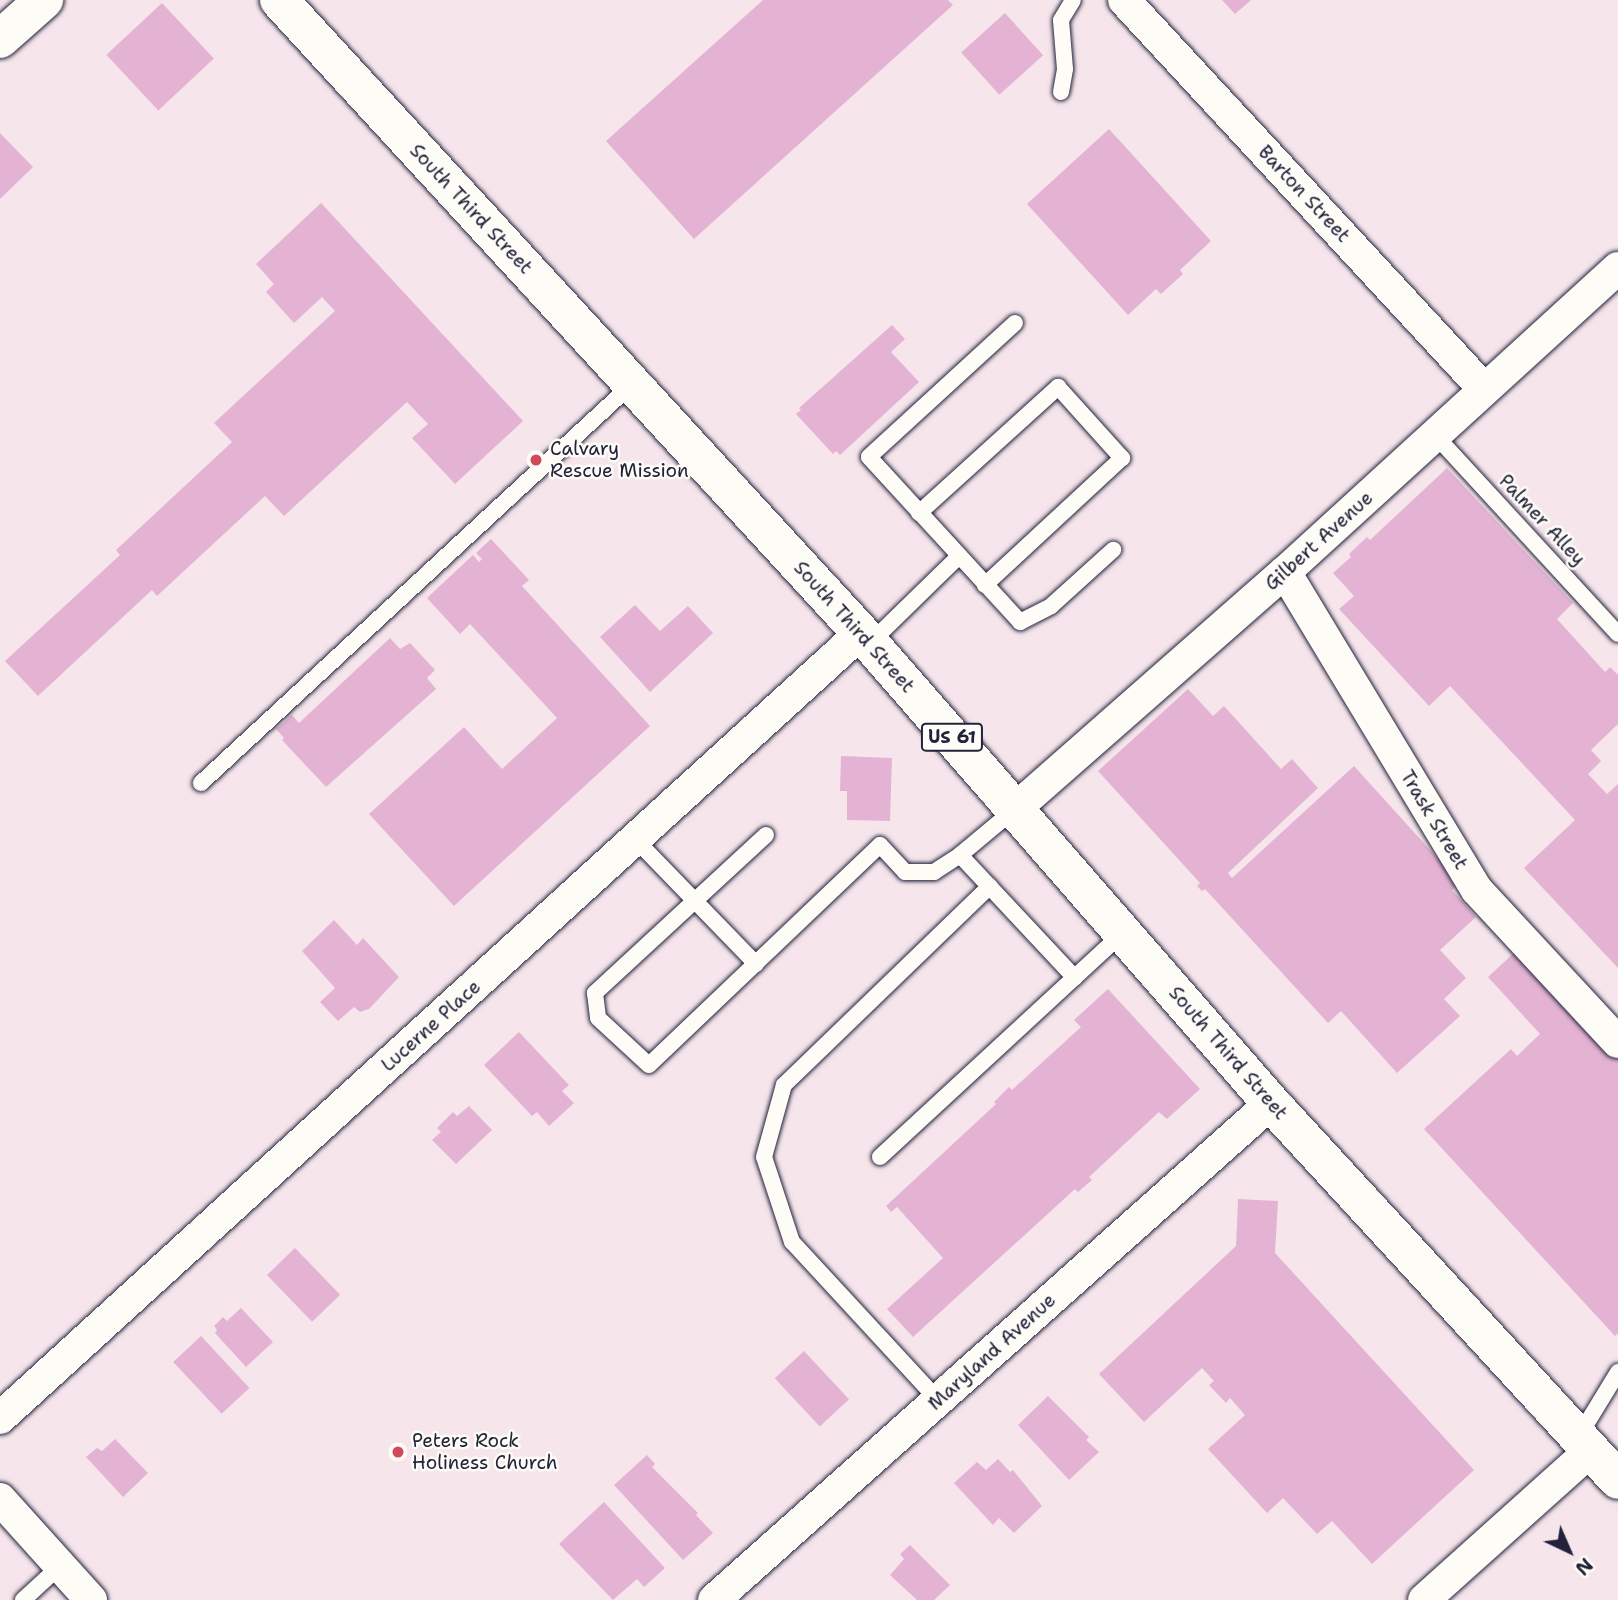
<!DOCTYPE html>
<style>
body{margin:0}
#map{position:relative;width:1618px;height:1600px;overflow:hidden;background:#f6e6ec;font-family:"Shantell Sans",sans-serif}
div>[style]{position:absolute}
.building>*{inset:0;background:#e4b3d3;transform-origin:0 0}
.roads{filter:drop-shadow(0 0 2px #22223b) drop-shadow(0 0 2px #22223b)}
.lane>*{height:16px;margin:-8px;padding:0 8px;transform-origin:8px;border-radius:8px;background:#fdfcf7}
.street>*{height:32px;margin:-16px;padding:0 16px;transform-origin:16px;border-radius:16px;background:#fdfcf7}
.secondary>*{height:38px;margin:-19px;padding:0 19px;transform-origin:19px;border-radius:19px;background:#fdfcf7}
.primary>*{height:38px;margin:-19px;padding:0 19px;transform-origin:19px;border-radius:19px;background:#fdfcf7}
.dots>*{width:19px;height:19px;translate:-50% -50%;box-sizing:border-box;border:4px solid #fdfcf7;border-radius:50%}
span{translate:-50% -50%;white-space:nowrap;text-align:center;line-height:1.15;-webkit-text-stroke:5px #fdfcf7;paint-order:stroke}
.shield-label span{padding:2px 5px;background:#fdfcf7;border:2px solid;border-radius:5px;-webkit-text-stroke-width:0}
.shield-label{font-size:18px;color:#22223b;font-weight:700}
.street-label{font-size:19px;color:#22223b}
.poi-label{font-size:19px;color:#22223b}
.left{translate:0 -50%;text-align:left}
.north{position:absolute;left:1534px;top:1516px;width:70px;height:70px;-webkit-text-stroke:5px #fdfcf7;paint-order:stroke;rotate:136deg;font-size:19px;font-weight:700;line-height:28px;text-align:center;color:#22223b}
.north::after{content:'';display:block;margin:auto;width:24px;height:32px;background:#22223b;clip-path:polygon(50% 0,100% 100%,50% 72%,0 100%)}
</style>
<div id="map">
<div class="building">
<div style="clip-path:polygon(763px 0,948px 0,953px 5px,694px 239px,606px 141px)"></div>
<div style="clip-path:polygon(1222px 0,1251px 0,1235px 14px)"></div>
<div style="left:162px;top:3px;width:76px;height:76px;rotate:47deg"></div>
<div style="left:1005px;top:13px;width:57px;height:59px;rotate:48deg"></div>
<div style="clip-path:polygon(1109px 129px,1211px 241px,1180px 270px,1183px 274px,1161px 294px,1156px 289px,1128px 315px,1027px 204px)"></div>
<div style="clip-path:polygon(0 133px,33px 167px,0 199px)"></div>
<div style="clip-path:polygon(321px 203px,523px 421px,455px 484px,412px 438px,428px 424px,407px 402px,284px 516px,265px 496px,157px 596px,152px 590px,38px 696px,5px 661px,120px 555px,116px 550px,232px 442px,214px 423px,335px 311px,322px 297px,294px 323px,266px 292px,274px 284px,256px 264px)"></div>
<div style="clip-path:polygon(892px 325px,905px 339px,891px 352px,919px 382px,840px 455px,836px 451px,833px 454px,796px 414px,801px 410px,799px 408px)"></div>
<div style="clip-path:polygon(1447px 468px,1573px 603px,1557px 619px,1605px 672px,1610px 667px,1618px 675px,1618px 724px,1591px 750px,1601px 761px,1588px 774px,1607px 794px,1618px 784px,1618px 968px,1524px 868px,1575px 820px,1450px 686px,1429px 706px,1339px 609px,1354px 596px,1333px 573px,1351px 557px,1349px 554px,1367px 537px,1370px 540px)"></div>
<div style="clip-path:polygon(491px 539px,529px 580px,522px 586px,650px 726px,454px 906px,369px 814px,464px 727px,502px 769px,557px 718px,470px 624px,460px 634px,427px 598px,473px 555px,479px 562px,482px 559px,476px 553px)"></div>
<div style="clip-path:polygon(635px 605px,660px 631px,688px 606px,713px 633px,650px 692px,600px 637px)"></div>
<div style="clip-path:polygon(390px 638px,400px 649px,410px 643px,435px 670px,427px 678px,436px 689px,326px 787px,282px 740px,284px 738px,276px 729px,292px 715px,299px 723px)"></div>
<div style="clip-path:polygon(1188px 689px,1213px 716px,1224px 706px,1281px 769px,1292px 759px,1318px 788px,1228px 873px,1232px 878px,1354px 766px,1460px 883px,1452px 890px,1476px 917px,1440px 950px,1466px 978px,1444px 999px,1460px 1016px,1397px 1073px,1341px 1011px,1328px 1023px,1205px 889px,1202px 891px,1197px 886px,1200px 883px,1098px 771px)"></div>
<div style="clip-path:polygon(841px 756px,892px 758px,890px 821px,847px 820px,847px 791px,840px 791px)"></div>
<div style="clip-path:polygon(334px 920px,357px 945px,363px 938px,399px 977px,369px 1009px,360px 1012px,354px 1007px,338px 1021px,320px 1002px,335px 988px,302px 951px)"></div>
<div style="clip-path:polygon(1516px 951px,1618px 1057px,1618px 1333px,1615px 1336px,1424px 1129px,1511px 1049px,1517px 1056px,1540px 1034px,1488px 977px)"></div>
<div style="clip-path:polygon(1108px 989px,1200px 1089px,1167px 1119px,1159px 1112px,1089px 1177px,1092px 1180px,1078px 1192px,1075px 1189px,913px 1337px,887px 1309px,943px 1258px,897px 1207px,891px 1212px,886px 1206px,996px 1104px,994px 1102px,1009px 1087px,1012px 1090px,1081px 1027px,1074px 1020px)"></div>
<div style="clip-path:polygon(519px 1032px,569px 1085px,562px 1091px,574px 1103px,549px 1126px,537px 1112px,532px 1116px,484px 1065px)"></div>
<div style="clip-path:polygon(469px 1106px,492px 1130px,456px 1164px,432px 1140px,441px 1132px,437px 1128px,453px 1112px,457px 1116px)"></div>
<div style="clip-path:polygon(1238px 1199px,1278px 1201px,1275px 1253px,1474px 1470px,1372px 1564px,1332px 1521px,1317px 1534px,1283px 1498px,1267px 1513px,1208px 1449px,1245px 1415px,1230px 1398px,1226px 1403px,1209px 1385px,1214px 1381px,1202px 1368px,1144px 1422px,1099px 1374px,1236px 1246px)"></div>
<div style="left:295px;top:1248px;width:65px;height:39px;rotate:46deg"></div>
<div style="clip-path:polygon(241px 1308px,273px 1342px,246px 1367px,215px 1333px,217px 1330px,214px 1326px,223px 1317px,227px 1321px)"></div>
<div style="left:201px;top:1336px;width:71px;height:38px;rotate:47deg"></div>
<div style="left:804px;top:1351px;width:66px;height:40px;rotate:47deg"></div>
<div style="clip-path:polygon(1048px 1396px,1089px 1437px,1086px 1440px,1099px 1452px,1069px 1480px,1018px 1425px)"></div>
<div style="clip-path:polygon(115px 1439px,148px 1473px,123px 1497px,86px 1457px,97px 1448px,102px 1451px)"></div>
<div style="clip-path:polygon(647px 1455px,655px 1464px,652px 1467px,698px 1513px,696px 1515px,713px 1533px,683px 1560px,614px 1485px)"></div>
<div style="clip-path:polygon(998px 1459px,1010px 1472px,1013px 1470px,1042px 1506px,1014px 1533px,999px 1518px,993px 1525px,954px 1483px,977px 1462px,986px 1470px)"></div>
<div style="clip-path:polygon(604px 1502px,665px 1568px,644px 1587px,637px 1579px,613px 1600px,559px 1544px)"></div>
<div style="clip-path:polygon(910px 1545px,950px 1585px,934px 1600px,917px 1600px,890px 1575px,904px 1559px,900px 1554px)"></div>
</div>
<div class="roads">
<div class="lane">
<div style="left:1061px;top:92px;width:23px;rotate:-80deg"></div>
<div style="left:1065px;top:69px;width:49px;rotate:-94.7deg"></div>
<div style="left:1061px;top:20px;width:23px;rotate:-59deg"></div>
<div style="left:1015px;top:323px;width:198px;rotate:137.5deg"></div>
<div style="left:869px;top:457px;width:224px;rotate:47.5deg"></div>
<div style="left:1020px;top:622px;width:35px;rotate:-27deg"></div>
<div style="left:1051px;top:606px;width:84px;rotate:-42.1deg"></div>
<div style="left:1435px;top:435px;width:270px;rotate:47.4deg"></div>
<div style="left:919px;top:513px;width:188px;rotate:-42.2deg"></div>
<div style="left:1058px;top:387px;width:96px;rotate:48deg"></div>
<div style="left:1122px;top:458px;width:187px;rotate:137.2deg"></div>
<div style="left:870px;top:643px;width:124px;rotate:-44.3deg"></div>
<div style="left:201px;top:783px;width:587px;rotate:-42.79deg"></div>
<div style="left:766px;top:835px;width:233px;rotate:137.3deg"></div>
<div style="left:595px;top:993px;width:25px;rotate:83deg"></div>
<div style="left:598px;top:1018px;width:69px;rotate:42.7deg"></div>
<div style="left:649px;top:1065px;width:319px;rotate:-43.6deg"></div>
<div style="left:880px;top:845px;width:37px;rotate:47deg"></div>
<div style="left:905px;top:872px;width:29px"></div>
<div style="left:934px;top:872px;width:31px;rotate:-33deg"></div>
<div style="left:960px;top:855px;width:72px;rotate:-39.9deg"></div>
<div style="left:635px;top:839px;width:174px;rotate:45.9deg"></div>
<div style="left:960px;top:855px;width:168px;rotate:46.9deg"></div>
<div style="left:880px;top:1157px;width:330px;rotate:-42.7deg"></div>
<div style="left:938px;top:1400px;width:215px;rotate:-132.7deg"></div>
<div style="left:792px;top:1242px;width:89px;rotate:-108.2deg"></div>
<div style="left:764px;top:1157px;width:75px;rotate:-74.5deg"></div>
<div style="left:784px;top:1085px;width:286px;rotate:-44deg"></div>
<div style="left:1579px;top:1436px;width:75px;rotate:-58.6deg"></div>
<div style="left:23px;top:1600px;width:50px;rotate:-42.6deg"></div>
</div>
<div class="street">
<div style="left:1124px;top:0;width:530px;rotate:47.22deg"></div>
<div style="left:1285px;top:572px;width:371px;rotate:58.9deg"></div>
<div style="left:1477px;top:890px;width:207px;rotate:47.2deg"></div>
<div style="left:1015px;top:809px;width:359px;rotate:-41.3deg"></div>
<div style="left:1285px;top:572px;width:451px;rotate:-42.4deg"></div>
<div style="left:0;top:1418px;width:1165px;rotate:-42.36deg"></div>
<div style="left:0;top:1499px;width:136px;rotate:48deg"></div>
<div style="left:714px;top:1600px;width:746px;rotate:-41.74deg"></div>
<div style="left:1424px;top:1600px;width:224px;rotate:-41.9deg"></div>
</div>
<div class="secondary">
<div style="left:0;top:39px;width:59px;rotate:-41.6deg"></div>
</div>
<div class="primary">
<div style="left:279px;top:0;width:860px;rotate:47.4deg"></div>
<div style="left:861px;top:633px;width:624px;rotate:48.9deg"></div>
<div style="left:1271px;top:1103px;width:512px;rotate:47.37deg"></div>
</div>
</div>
<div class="dots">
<div style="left:536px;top:460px;background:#d1495b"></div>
<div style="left:398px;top:1452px;background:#d1495b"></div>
</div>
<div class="shield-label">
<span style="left:952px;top:737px">US 61</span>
</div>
<div class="street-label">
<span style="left:1304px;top:194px;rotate:47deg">Barton Street</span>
<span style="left:471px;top:209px;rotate:47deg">South Third Street</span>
<span style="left:1542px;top:520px;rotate:47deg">Palmer Alley</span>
<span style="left:1319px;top:541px;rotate:-42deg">Gilbert Avenue</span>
<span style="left:854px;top:627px;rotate:48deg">South Third Street</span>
<span style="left:1434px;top:820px;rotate:59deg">Trask Street</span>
<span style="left:431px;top:1026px;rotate:-42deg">Lucerne Place</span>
<span style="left:1228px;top:1053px;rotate:49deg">South Third Street</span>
<span style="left:992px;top:1352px;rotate:-42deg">Maryland Avenue</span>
</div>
<div class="poi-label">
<span class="left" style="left:550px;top:460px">Calvary<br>Rescue Mission</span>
<span class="left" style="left:412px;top:1452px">Peters Rock<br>Holiness Church</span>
</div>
<div class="north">N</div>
</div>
